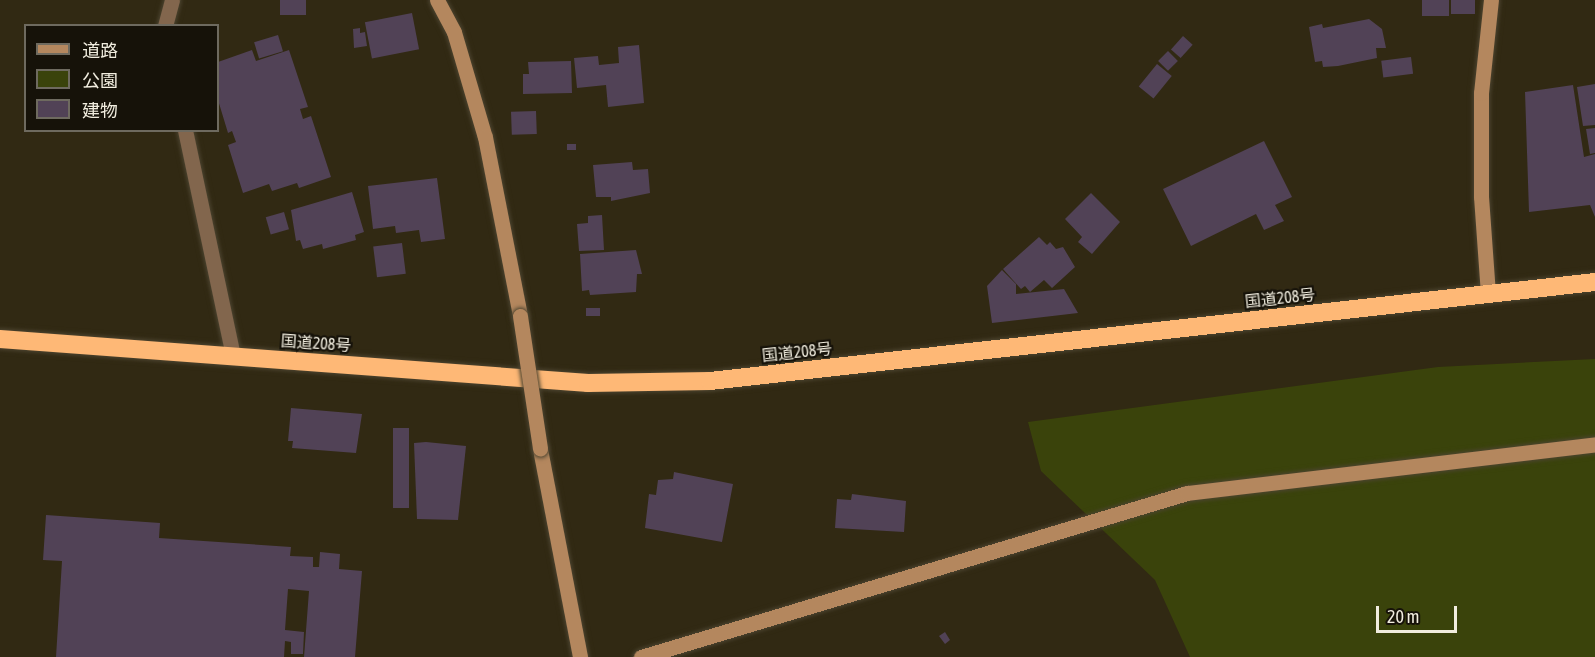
<!DOCTYPE html>
<meta charset="utf-8">
<style>
body{margin:0}
#map{position:relative;width:1595px;height:657px;overflow:hidden;background:#312913;font-family:"Asap Condensed","Noto Sans JP",sans-serif}
div>[style]{position:absolute}
.green>*{inset:0;background:#3a430b}
.building>*{inset:0;background:#514256;transform-origin:0 0}
.roads{filter:drop-shadow(0 0 2px #4c4430) drop-shadow(0 0 2px #4c4430)}
.street>*{height:15px;margin:-7.5px;padding:0 7.5px;transform-origin:7.5px;border-radius:7.5px;background:#82664d}
.secondary>*{height:15px;margin:-7.5px;padding:0 7.5px;transform-origin:7.5px;border-radius:7.5px;background:#b4875e}
.highway>*{height:18px;margin:-9px;padding:0 9px;transform-origin:9px;border-radius:9px;background:#feb876}
.bridges{filter:drop-shadow(0 0 2px #4c4430) drop-shadow(0 0 2px #4c4430)}
.secondary-bridge>*{height:15px;margin:-7.5px;padding:0 7.5px;transform-origin:7.5px;border-radius:7.5px;background:#b4875e}
span{translate:-50% -50%;white-space:nowrap;text-align:center;line-height:1.15;-webkit-text-stroke:4.5px #161209;paint-order:stroke}
.street-label{font-size:16px;color:#f1eddf}
.legend{position:absolute;left:24px;top:24px;width:195px;height:108px;box-sizing:border-box;background:#161209;border:2px solid #6e6a5f;margin:0;padding:8px 10px;list-style:none;font-size:18px;color:#f1eddf}
.legend li{display:flex;align-items:center;gap:12px;height:30px}
.legend b{width:30px;border:2px solid #6e6a5f}
.scale{position:absolute;left:1376px;top:606px;width:81px;height:27px;box-sizing:border-box;border:3px solid #f1eddf;border-top:0;padding-left:8px;font-size:18px;line-height:21px;white-space:nowrap;color:#f1eddf;-webkit-text-stroke:4px #161209;paint-order:stroke}
</style>
<div id="map">
<div class="green">
<div style="clip-path:polygon(1595px 359px,1595px 657px,1190px 657px,1155px 580px,1041px 471px,1028px 422px,1438px 367px)"></div>
</div>
<div class="building">
<div style="left:280px;top:0;width:26px;height:15px"></div>
<div style="left:1422px;top:0;width:27px;height:16px"></div>
<div style="left:1451px;top:0;width:24px;height:14px"></div>
<div style="left:412px;top:13px;width:37px;height:48px;rotate:79deg"></div>
<div style="clip-path:polygon(1369px 19px,1382px 29px,1386px 48px,1376px 48px,1377px 58px,1338px 66px,1323px 67px,1322px 61px,1315px 62px,1309px 27px,1322px 24px,1323px 28px)"></div>
<div style="clip-path:polygon(360px 28px,360px 33px,365px 32px,367px 46px,354px 48px,353px 29px)"></div>
<div style="left:278px;top:35px;width:17px;height:25px;rotate:73deg"></div>
<div style="left:1183px;top:36px;width:13px;height:18px;rotate:42deg"></div>
<div style="clip-path:polygon(639px 45px,644px 103px,608px 107px,606px 85px,577px 88px,574px 58px,598px 56px,599px 65px,619px 63px,618px 47px)"></div>
<div style="clip-path:polygon(252px 50px,256px 61px,289px 50px,308px 107px,300px 109px,303px 119px,311px 116px,331px 177px,299px 188px,297px 183px,272px 191px,269px 184px,243px 193px,228px 145px,236px 142px,232px 131px,228px 133px,218px 100px,218px 62px)"></div>
<div style="left:1168px;top:51px;width:14px;height:14px;rotate:45deg"></div>
<div style="left:1411px;top:57px;width:17px;height:30px;rotate:83deg"></div>
<div style="clip-path:polygon(571px 61px,572px 93px,523px 94px,523px 74px,529px 74px,528px 62px)"></div>
<div style="left:1157px;top:64px;width:19px;height:29px;rotate:39deg"></div>
<div style="clip-path:polygon(1595px 84px,1595px 125px,1583px 126px,1577px 87px)"></div>
<div style="clip-path:polygon(1573px 85px,1584px 157px,1595px 154px,1595px 217px,1590px 205px,1529px 212px,1525px 92px)"></div>
<div style="left:536px;top:111px;width:23px;height:25px;rotate:88deg"></div>
<div style="clip-path:polygon(1595px 128px,1595px 153px,1590px 154px,1586px 129px)"></div>
<div style="clip-path:polygon(1264px 141px,1292px 197px,1275px 205px,1284px 221px,1264px 230px,1256px 214px,1191px 246px,1163px 189px)"></div>
<div style="left:567px;top:144px;width:9px;height:6px"></div>
<div style="clip-path:polygon(632px 162px,633px 170px,648px 169px,650px 193px,611px 201px,611px 197px,596px 197px,593px 165px)"></div>
<div style="clip-path:polygon(437px 178px,445px 239px,421px 242px,419px 230px,396px 233px,395px 226px,373px 229px,368px 186px)"></div>
<div style="clip-path:polygon(352px 192px,364px 232px,355px 235px,356px 240px,323px 249px,322px 244px,303px 249px,300px 240px,296px 241px,291px 210px)"></div>
<div style="clip-path:polygon(1091px 193px,1120px 222px,1092px 254px,1078px 242px,1082px 237px,1065px 219px)"></div>
<div style="left:284px;top:212px;width:18px;height:19px;rotate:74deg"></div>
<div style="clip-path:polygon(602px 215px,604px 250px,579px 251px,577px 224px,588px 223px,588px 216px)"></div>
<div style="clip-path:polygon(1039px 237px,1047px 245px,1050px 242px,1056px 249px,1063px 247px,1075px 267px,1052px 288px,1044px 280px,1030px 292px,1025px 286px,1021px 289px,1003px 269px)"></div>
<div style="left:402px;top:243px;width:31px;height:29px;rotate:83deg"></div>
<div style="clip-path:polygon(636px 250px,642px 274px,637px 274px,636px 292px,590px 295px,589px 290px,582px 291px,580px 254px)"></div>
<div style="clip-path:polygon(1002px 270px,1016px 284px,1016px 294px,1064px 289px,1078px 313px,992px 323px,987px 286px)"></div>
<div style="left:586px;top:308px;width:14px;height:8px"></div>
<div style="clip-path:polygon(291px 408px,362px 414px,356px 453px,292px 448px,293px 441px,288px 441px)"></div>
<div style="left:393px;top:428px;width:16px;height:80px"></div>
<div style="clip-path:polygon(426px 442px,466px 446px,458px 520px,417px 519px,414px 443px)"></div>
<div style="clip-path:polygon(674px 472px,733px 484px,722px 542px,645px 528px,649px 494px,656px 495px,658px 480px,673px 479px)"></div>
<div style="clip-path:polygon(852px 494px,906px 501px,904px 532px,835px 528px,837px 499px,851px 500px)"></div>
<div style="clip-path:polygon(46px 515px,160px 523px,159px 538px,291px 547px,290px 556px,313px 557px,313px 567px,319px 567px,320px 552px,340px 554px,339px 569px,362px 571px,355px 657px,304px 657px,309px 591px,288px 589px,285px 630px,304px 632px,303px 654px,291px 654px,291px 642px,285px 641px,284px 657px,56px 657px,62px 561px,43px 560px)"></div>
<div style="clip-path:polygon(945px 632px,950px 640px,945px 644px,939px 636px)"></div>
</div>
<div class="roads">
<div class="street">
<div style="left:165px;top:26px;width:27px;rotate:-75deg"></div>
<div style="left:185px;top:130px;width:231px;rotate:78deg"></div>
</div>
<div class="secondary">
<div style="left:437px;top:0;width:36px;rotate:62deg"></div>
<div style="left:454px;top:32px;width:109px;rotate:73.6deg"></div>
<div style="left:485px;top:137px;width:182px;rotate:78.9deg"></div>
<div style="left:1488px;top:294px;width:97px;rotate:-94.1deg"></div>
<div style="left:1481px;top:197px;width:104px;rotate:-90deg"></div>
<div style="left:1481px;top:93px;width:94px;rotate:-83.9deg"></div>
<div style="left:540px;top:449px;width:212px;rotate:79.1deg"></div>
<div style="left:641px;top:657px;width:570px;rotate:-16.72deg"></div>
<div style="left:1187px;top:493px;width:411px;rotate:-6.8deg"></div>
</div>
<div class="highway">
<div style="left:0;top:339px;width:590px;rotate:4.28deg"></div>
<div style="left:588px;top:383px;width:122px;rotate:-0.9deg"></div>
<div style="left:710px;top:381px;width:891px;rotate:-6.38deg"></div>
</div>
</div>
<div class="bridges">
<div class="secondary-bridge">
<div style="left:520px;top:316px;width:134px;rotate:81.4deg"></div>
</div>
</div>
<div class="street-label">
<span style="left:1280px;top:298px;rotate:-6deg">国道208号</span>
<span style="left:316px;top:343px;rotate:4deg">国道208号</span>
<span style="left:797px;top:352px;rotate:-6deg">国道208号</span>
</div>
<ul class="legend">
<li><b style="height:8px;background:#b4875e"></b>道路</li>
<li><b style="height:16px;background:#3a430b"></b>公園</li>
<li><b style="height:16px;background:#514256"></b>建物</li>
</ul>
<div class="scale">20 m</div>
</div>
